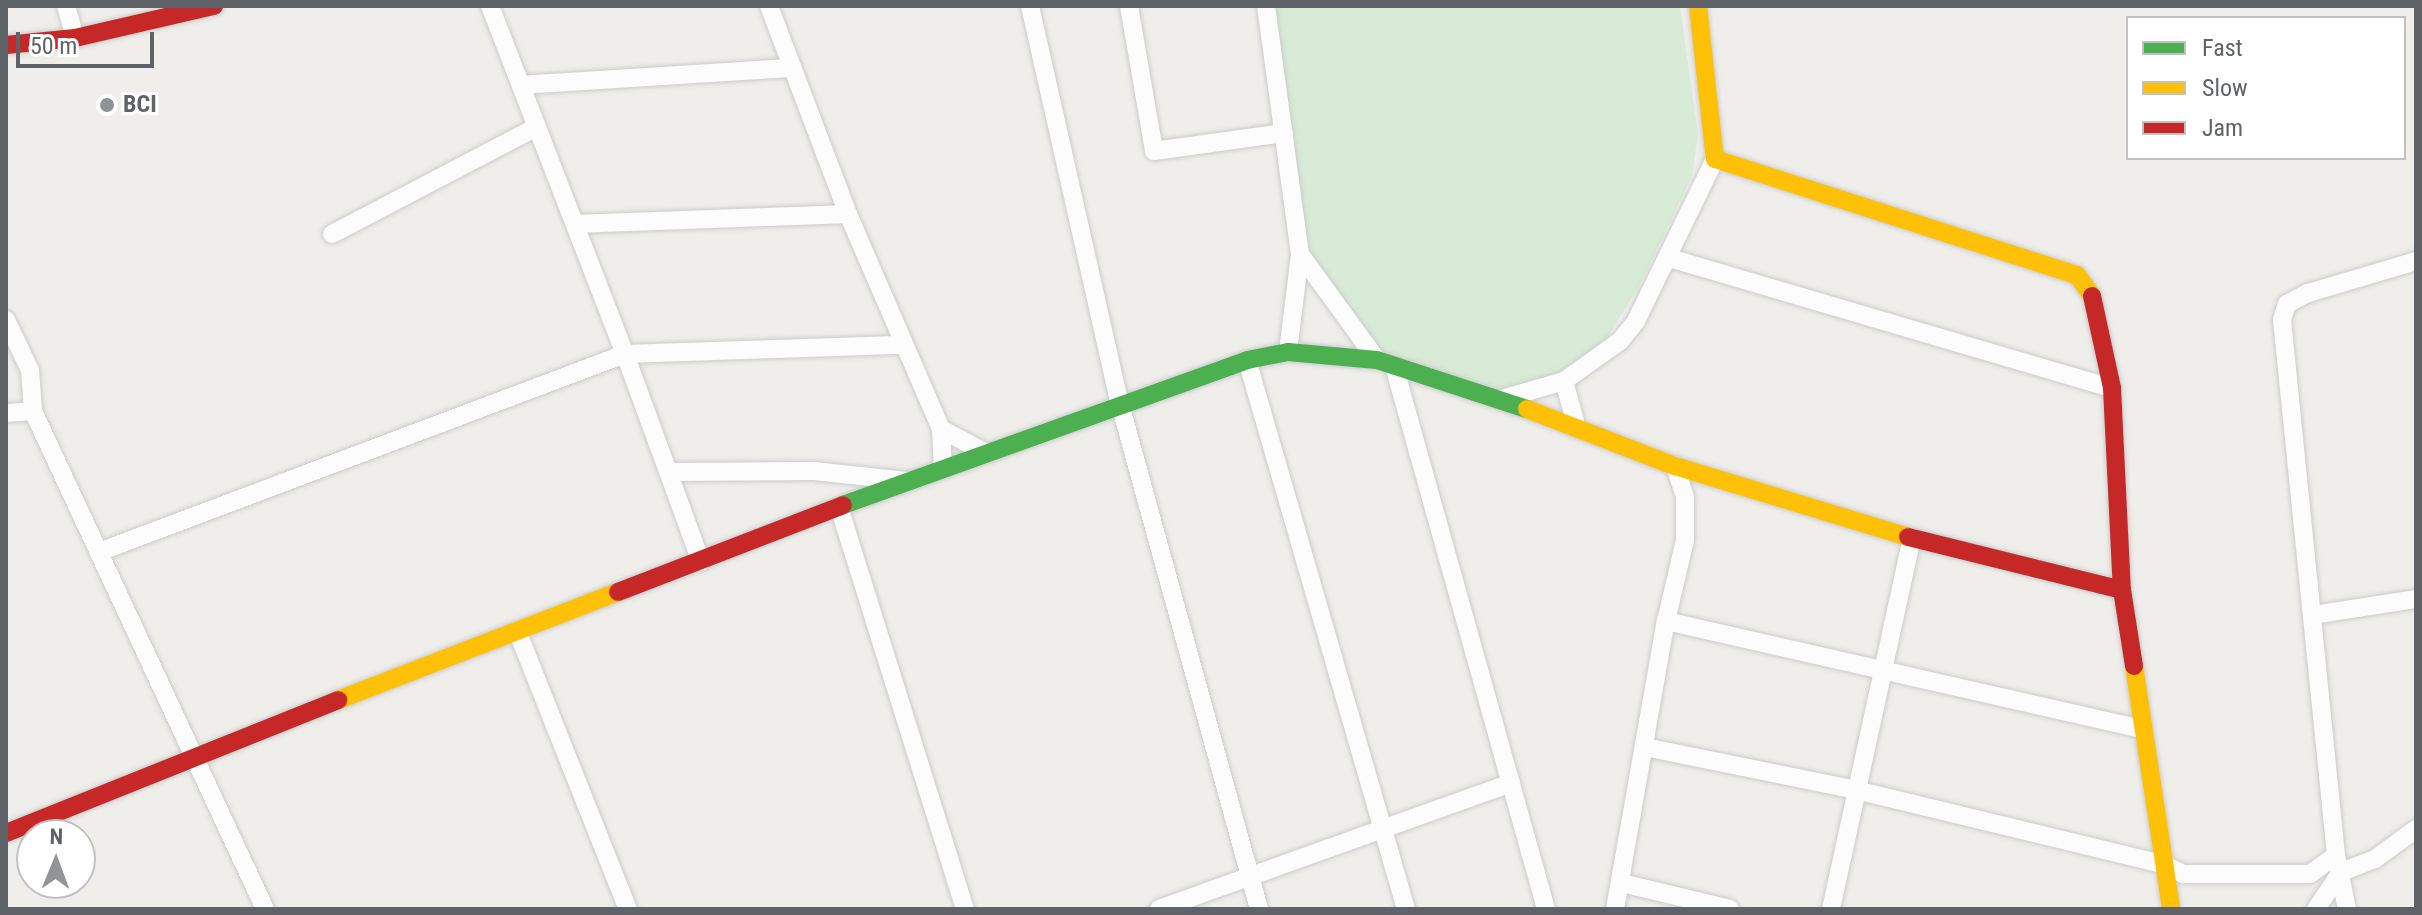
<!DOCTYPE html>
<style>
body{margin:0}
#map{position:relative;width:2422px;height:915px;overflow:hidden;background:#efeeea;font-family:"Roboto Condensed",sans-serif}
div>[style]{position:absolute}
.green>*{inset:0;background:#d8ebd6}
.roads{filter:drop-shadow(0 0 2px #cbcccc) drop-shadow(0 0 2px #cbcccc)}
.street>*{height:18px;margin:-9px;padding:0 9px;transform-origin:9px;border-radius:9px;background:#fdfcfc}
.fast>*{height:18px;margin:-9px;padding:0 9px;transform-origin:9px;border-radius:9px;background:#4caf50}
.slow>*{height:18px;margin:-9px;padding:0 9px;transform-origin:9px;border-radius:9px;background:#ffc107}
.jam>*{height:18px;margin:-9px;padding:0 9px;transform-origin:9px;border-radius:9px;background:#c62828}
.dots>*{width:22px;height:22px;translate:-50% -50%;box-sizing:border-box;border:4px solid #fff;border-radius:50%}
span{translate:-50% -50%;white-space:nowrap;text-align:center;line-height:1.15;-webkit-text-stroke:6px #fff;paint-order:stroke}
.poi-label{font-size:24px;color:#5f6368;font-weight:700}
.left{translate:0 -50%;text-align:left}
.frame{position:absolute;inset:0;border:8px solid #5f6368;pointer-events:none}
.legend{position:absolute;left:2126px;top:16px;width:280px;height:144px;box-sizing:border-box;background:#fff;border:2px solid #bfc1c3;margin:0;padding:10px 14px;list-style:none;font-size:24px;color:#5f6368}
.legend li{display:flex;align-items:center;gap:16px;height:40px}
.legend b{width:40px;border:2px solid #bfc1c3}
.north{position:absolute;left:16px;top:819px;width:80px;height:80px;box-sizing:border-box;background:#fff;border:2px solid #bfc1c3;border-radius:50%;rotate:1deg;font-size:22px;font-weight:700;line-height:32px;text-align:center;color:#5f6368}
.north::after{content:'';display:block;margin:auto;width:28px;height:36px;background:#919496;clip-path:polygon(50% 0,100% 100%,50% 72%,0 100%)}
.scale{position:absolute;left:16px;top:32px;width:138px;height:36px;box-sizing:border-box;border:4px solid #5f6368;border-top:0;padding-left:10px;font-size:24px;line-height:28px;white-space:nowrap;color:#5f6368;-webkit-text-stroke:6px #fff;paint-order:stroke}
</style>
<div id="map">
<div class="green">
<div style="clip-path:polygon(1272px 6px,1680px 6px,1698px 134px,1692px 176px,1642px 281px,1601px 348px,1536px 384px,1499px 391px,1382px 353px,1306px 252px)"></div>
</div>
<div class="roads">
<div class="street">
<div style="left:66px;top:6px;width:33px;rotate:74deg"></div>
<div style="left:490px;top:6px;width:373px;rotate:68.8deg"></div>
<div style="left:625px;top:354px;width:221px;rotate:69.9deg"></div>
<div style="left:769px;top:6px;width:222px;rotate:69.2deg"></div>
<div style="left:848px;top:214px;width:234px;rotate:66.6deg"></div>
<div style="left:941px;top:429px;width:40px;rotate:87.1deg"></div>
<div style="left:1030px;top:6px;width:408px;rotate:77.3deg"></div>
<div style="left:1120px;top:404px;width:524px;rotate:74.61deg"></div>
<div style="left:1129px;top:6px;width:147px;rotate:80.2deg"></div>
<div style="left:1154px;top:151px;width:131px;rotate:-7.9deg"></div>
<div style="left:1266px;top:6px;width:250px;rotate:82.2deg"></div>
<div style="left:1300px;top:254px;width:99px;rotate:97deg"></div>
<div style="left:521px;top:85px;width:272px;rotate:-3.6deg"></div>
<div style="left:575px;top:224px;width:273px;rotate:-2.1deg"></div>
<div style="left:332px;top:234px;width:231px;rotate:-27.6deg"></div>
<div style="left:1300px;top:254px;width:131px;rotate:54deg"></div>
<div style="left:1669px;top:258px;width:462px;rotate:16.4deg"></div>
<div style="left:6px;top:320px;width:55px;rotate:64.4deg"></div>
<div style="left:30px;top:370px;width:41px;rotate:85.8deg"></div>
<div style="left:33px;top:411px;width:549px;rotate:65.02deg"></div>
<div style="left:1247px;top:360px;width:572px;rotate:73.85deg"></div>
<div style="left:1394px;top:366px;width:564px;rotate:74.36deg"></div>
<div style="left:1564px;top:381px;width:46px;rotate:74.7deg"></div>
<div style="left:1502px;top:399px;width:65px;rotate:-16.2deg"></div>
<div style="left:1564px;top:381px;width:69px;rotate:-35.5deg"></div>
<div style="left:1620px;top:341px;width:26px;rotate:-51deg"></div>
<div style="left:1636px;top:321px;width:180px;rotate:-64deg"></div>
<div style="left:6px;top:413px;width:27px;rotate:-4deg"></div>
<div style="left:941px;top:429px;width:51px;rotate:28.1deg"></div>
<div style="left:668px;top:472px;width:146px;rotate:-0.4deg"></div>
<div style="left:814px;top:471px;width:95px;rotate:6.1deg"></div>
<div style="left:839px;top:507px;width:421px;rotate:72.6deg"></div>
<div style="left:99px;top:552px;width:562px;rotate:-20.63deg"></div>
<div style="left:625px;top:354px;width:277px;rotate:-1.9deg"></div>
<div style="left:2313px;top:615px;width:104px;rotate:-8.8deg"></div>
<div style="left:1666px;top:621px;width:489px;rotate:12.8deg"></div>
<div style="left:518px;top:633px;width:297px;rotate:68.3deg"></div>
<div style="left:1645px;top:747px;width:215px;rotate:11.5deg"></div>
<div style="left:1856px;top:790px;width:315px;rotate:13.6deg"></div>
<div style="left:2162px;top:864px;width:23px;rotate:25deg"></div>
<div style="left:2183px;top:874px;width:127px"></div>
<div style="left:2310px;top:874px;width:32px;rotate:-36deg"></div>
<div style="left:2336px;top:855px;width:55px;rotate:78.5deg"></div>
<div style="left:2336px;top:855px;width:538px;rotate:-95.76deg"></div>
<div style="left:2282px;top:320px;width:17px;rotate:-73deg"></div>
<div style="left:2287px;top:304px;width:24px;rotate:-28deg"></div>
<div style="left:2308px;top:293px;width:113px;rotate:-16.5deg"></div>
<div style="left:1622px;top:883px;width:111px;rotate:13.5deg"></div>
<div style="left:1159px;top:909px;width:374px;rotate:-19.7deg"></div>
<div style="left:1615px;top:909px;width:292px;rotate:-80deg"></div>
<div style="left:1666px;top:621px;width:83px;rotate:-76.8deg"></div>
<div style="left:1685px;top:540px;width:43px;rotate:-90deg"></div>
<div style="left:1685px;top:497px;width:33px;rotate:-108deg"></div>
<div style="left:1831px;top:909px;width:380px;rotate:-77.7deg"></div>
<div style="left:2316px;top:909px;width:45px;rotate:-56deg"></div>
<div style="left:2341px;top:872px;width:36px;rotate:-21deg"></div>
<div style="left:2375px;top:859px;width:51px;rotate:-36.2deg"></div>
</div>
<div class="fast">
<div style="left:843px;top:505px;width:429px;rotate:-19.7deg"></div>
<div style="left:1247px;top:360px;width:42px;rotate:-11deg"></div>
<div style="left:1288px;top:352px;width:89px;rotate:5.1deg"></div>
<div style="left:1377px;top:360px;width:158px;rotate:18.1deg"></div>
</div>
<div class="slow">
<div style="left:1698px;top:6px;width:154px;rotate:83.7deg"></div>
<div style="left:1715px;top:159px;width:380px;rotate:17.8deg"></div>
<div style="left:2077px;top:275px;width:26px;rotate:54deg"></div>
<div style="left:1527px;top:409px;width:159px;rotate:21.1deg"></div>
<div style="left:1675px;top:466px;width:244px;rotate:16.9deg"></div>
<div style="left:2134px;top:666px;width:246px;rotate:81.3deg"></div>
<div style="left:338px;top:700px;width:300px;rotate:-21.1deg"></div>
</div>
<div class="jam">
<div style="left:6px;top:45px;width:69px;rotate:-5.8deg"></div>
<div style="left:75px;top:38px;width:143px;rotate:-13deg"></div>
<div style="left:2092px;top:296px;width:94px;rotate:77.7deg"></div>
<div style="left:2112px;top:388px;width:202px;rotate:87.2deg"></div>
<div style="left:2122px;top:590px;width:77px;rotate:81deg"></div>
<div style="left:1908px;top:537px;width:220px;rotate:13.9deg"></div>
<div style="left:618px;top:592px;width:241px;rotate:-21.1deg"></div>
<div style="left:6px;top:833px;width:358px;rotate:-21.8deg"></div>
</div>
</div>
<div class="dots">
<div style="left:107px;top:105px;background:#919496"></div>
</div>
<div class="poi-label">
<span class="left" style="left:123px;top:105px">BCI</span>
</div>
<div class="frame"></div>
<ul class="legend">
<li><b style="height:10px;background:#4caf50"></b>Fast</li>
<li><b style="height:10px;background:#ffc107"></b>Slow</li>
<li><b style="height:10px;background:#c62828"></b>Jam</li>
</ul>
<div class="north">N</div>
<div class="scale">50 m</div>
</div>
